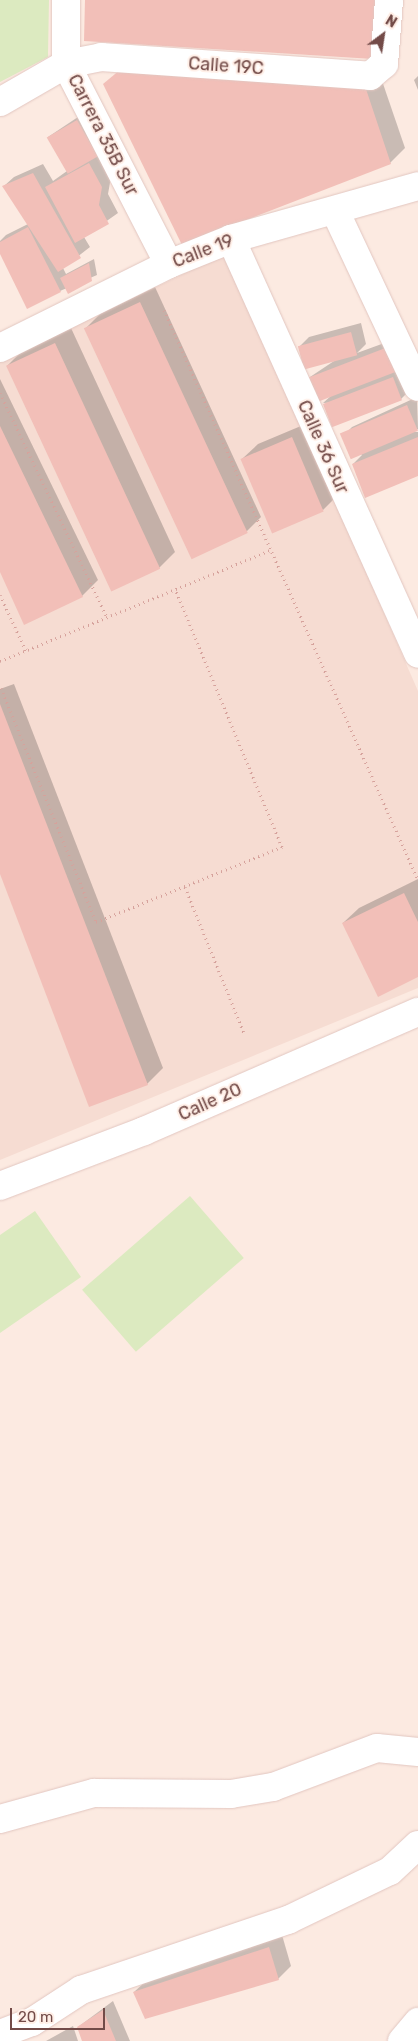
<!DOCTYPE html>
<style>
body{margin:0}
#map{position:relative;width:418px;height:2041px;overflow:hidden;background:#fceae1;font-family:Rubik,sans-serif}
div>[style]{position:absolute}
.residential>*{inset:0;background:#f6dcd2}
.green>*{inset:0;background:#dceac0;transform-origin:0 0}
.shadow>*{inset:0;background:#0003}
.building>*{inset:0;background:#f2bfb8;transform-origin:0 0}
.path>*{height:3px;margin-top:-1.5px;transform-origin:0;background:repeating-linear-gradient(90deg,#d6a29c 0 1px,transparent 0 5px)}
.roads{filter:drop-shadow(0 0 1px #e2c6c0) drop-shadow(0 0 1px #e2c6c0)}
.minor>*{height:28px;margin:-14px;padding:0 14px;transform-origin:14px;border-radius:14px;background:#fff}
span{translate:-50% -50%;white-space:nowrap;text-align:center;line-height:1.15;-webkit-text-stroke:4px #ffefe7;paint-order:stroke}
.street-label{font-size:18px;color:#734b48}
.north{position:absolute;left:358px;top:10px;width:50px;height:50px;-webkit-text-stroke:4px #ffefe7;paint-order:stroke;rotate:31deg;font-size:14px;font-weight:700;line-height:20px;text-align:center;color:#734b48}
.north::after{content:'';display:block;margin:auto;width:18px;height:22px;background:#734b48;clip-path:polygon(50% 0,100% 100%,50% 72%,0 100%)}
.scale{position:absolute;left:10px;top:2008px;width:95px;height:22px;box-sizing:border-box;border:2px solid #734b48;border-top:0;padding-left:6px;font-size:15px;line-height:18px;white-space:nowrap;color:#734b48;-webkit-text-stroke:4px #ffefe7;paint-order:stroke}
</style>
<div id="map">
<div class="residential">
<div style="clip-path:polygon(227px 253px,418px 691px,418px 988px,0 1160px,0 362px)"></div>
</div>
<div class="green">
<div style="clip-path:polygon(0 0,49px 0,48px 57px,0 82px)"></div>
<div style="left:190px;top:1196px;width:82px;height:143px;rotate:49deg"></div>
<div style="clip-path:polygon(35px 1211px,81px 1277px,0 1333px,0 1235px)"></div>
</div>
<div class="shadow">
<div style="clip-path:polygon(143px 50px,379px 72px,405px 148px,390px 163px)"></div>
<div style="clip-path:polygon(418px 76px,418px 90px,414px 80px)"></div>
<div style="clip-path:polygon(87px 111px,111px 177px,108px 194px,118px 213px,84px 237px,90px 247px,63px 268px,66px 274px,94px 259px,97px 275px,60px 291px,0 251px,0 241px,6px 235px,28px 224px,4px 186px,14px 177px,43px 164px,53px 181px,67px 171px,48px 137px)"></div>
<div style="clip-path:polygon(155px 287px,261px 517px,245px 533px,85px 329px,101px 313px)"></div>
<div style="clip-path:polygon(361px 323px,366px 344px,357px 353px,398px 338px,411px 389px,401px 399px,323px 403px,333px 394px,310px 377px,337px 359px,299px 347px,309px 337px)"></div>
<div style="clip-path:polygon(71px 328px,175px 552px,159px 568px,7px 366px,23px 350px)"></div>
<div style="clip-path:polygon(0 379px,98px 580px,82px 596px,0 569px)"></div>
<div style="clip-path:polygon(417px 397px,418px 429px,413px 432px,418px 432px,418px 475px,353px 464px,362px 455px,343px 436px,352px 427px)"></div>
<div style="clip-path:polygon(308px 423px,339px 494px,323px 510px,242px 459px,258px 444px)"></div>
<div style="clip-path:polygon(14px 684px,163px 1068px,147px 1084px,0 870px,0 689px)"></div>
<div style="clip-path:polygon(418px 879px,418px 976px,343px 923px,359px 908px)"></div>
<div style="clip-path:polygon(282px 1935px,291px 1966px,278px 1979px,134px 1992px,147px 1980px)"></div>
<div style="clip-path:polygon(113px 2001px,130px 2041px,84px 2041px,78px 2027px)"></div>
<div style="clip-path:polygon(73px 2026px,78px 2041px,46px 2041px)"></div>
</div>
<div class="building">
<div style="clip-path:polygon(85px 0,376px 0,373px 59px,84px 41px)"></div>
<div style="clip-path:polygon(127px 64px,365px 86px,391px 164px,182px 245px,103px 84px)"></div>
<div style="left:77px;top:120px;width:42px;height:35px;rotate:60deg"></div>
<div style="clip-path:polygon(89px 163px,102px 187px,99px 205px,109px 224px,75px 243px,45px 187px)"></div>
<div style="clip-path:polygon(33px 173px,81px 258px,58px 272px,2px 186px)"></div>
<div style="clip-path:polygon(28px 227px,61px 292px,27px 309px,0 254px,0 242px)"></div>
<div style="clip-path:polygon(89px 263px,92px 281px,68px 294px,60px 278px)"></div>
<div style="left:140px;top:302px;width:255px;height:62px;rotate:65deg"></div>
<div style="left:351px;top:332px;width:24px;height:55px;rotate:75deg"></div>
<div style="left:55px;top:343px;width:249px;height:54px;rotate:65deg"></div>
<div style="left:388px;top:347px;width:26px;height:85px;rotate:69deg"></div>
<div style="left:393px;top:377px;width:25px;height:75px;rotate:69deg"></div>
<div style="left:407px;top:405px;width:28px;height:73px;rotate:67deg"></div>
<div style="clip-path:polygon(0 426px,83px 597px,24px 625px,0 572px)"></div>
<div style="left:292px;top:437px;width:81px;height:56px;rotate:67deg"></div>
<div style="clip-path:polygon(418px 437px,418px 476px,365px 498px,352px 464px)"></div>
<div style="clip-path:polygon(0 704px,148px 1085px,89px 1107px,0 874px)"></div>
<div style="clip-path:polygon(404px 893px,418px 922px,418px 977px,378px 997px,342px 923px)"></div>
<div style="clip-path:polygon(269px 1947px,279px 1980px,145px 2019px,133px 1992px)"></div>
<div style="clip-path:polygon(103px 2010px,116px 2041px,82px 2041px,77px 2027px)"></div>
</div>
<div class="path">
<div style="left:164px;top:310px;width:624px;rotate:65.98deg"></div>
<div style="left:0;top:393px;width:248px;rotate:64.5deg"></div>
<div style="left:0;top:595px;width:62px;rotate:65.1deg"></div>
<div style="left:0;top:661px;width:292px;rotate:-22.3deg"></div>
<div style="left:1px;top:688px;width:253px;rotate:67.9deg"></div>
<div style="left:96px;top:922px;width:201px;rotate:-22deg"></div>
<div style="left:282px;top:847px;width:279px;rotate:-112.5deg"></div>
<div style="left:185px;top:887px;width:157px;rotate:68deg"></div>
</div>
<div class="roads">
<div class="minor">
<div style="left:66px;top:0;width:64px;rotate:90deg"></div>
<div style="left:66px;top:64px;width:225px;rotate:62.8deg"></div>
<div style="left:0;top:102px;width:76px;rotate:-29.9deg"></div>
<div style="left:66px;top:64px;width:36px;rotate:-11deg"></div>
<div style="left:101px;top:57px;width:270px;rotate:4deg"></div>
<div style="left:370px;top:76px;width:18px;rotate:-41deg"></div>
<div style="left:384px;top:64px;width:64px;rotate:-85.5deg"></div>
<div style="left:336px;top:213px;width:192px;rotate:64.8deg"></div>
<div style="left:231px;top:239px;width:455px;rotate:65.7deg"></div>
<div style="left:0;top:348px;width:189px;rotate:-26.4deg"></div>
<div style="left:169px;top:264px;width:67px;rotate:-22deg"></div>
<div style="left:231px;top:239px;width:194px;rotate:-15.8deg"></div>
<div style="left:0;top:1186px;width:154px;rotate:-20.9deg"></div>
<div style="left:144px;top:1131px;width:299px;rotate:-23.5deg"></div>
<div style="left:0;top:1819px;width:98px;rotate:-15.5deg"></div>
<div style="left:94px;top:1793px;width:137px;rotate:0.4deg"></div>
<div style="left:231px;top:1794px;width:43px;rotate:-9.5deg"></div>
<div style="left:273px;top:1787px;width:111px;rotate:-20.6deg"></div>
<div style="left:377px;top:1748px;width:41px;rotate:5.6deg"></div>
<div style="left:0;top:2034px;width:34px;rotate:-21deg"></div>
<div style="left:32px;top:2022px;width:59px;rotate:-33.1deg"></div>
<div style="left:81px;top:1990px;width:219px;rotate:-18.7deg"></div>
<div style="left:288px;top:1920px;width:113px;rotate:-25.7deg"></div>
<div style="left:390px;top:1871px;width:38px;rotate:-43deg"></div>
<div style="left:402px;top:2041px;width:25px;rotate:-50deg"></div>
</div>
</div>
<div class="street-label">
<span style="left:226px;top:66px;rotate:4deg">Calle 19C</span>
<span style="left:103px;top:135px;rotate:63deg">Carrera 35B Sur</span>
<span style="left:203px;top:251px;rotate:-21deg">Calle 19</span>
<span style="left:323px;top:447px;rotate:66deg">Calle 36 Sur</span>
<span style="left:210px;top:1102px;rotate:-24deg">Calle 20</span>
</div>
<div class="north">N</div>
<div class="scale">20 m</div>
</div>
